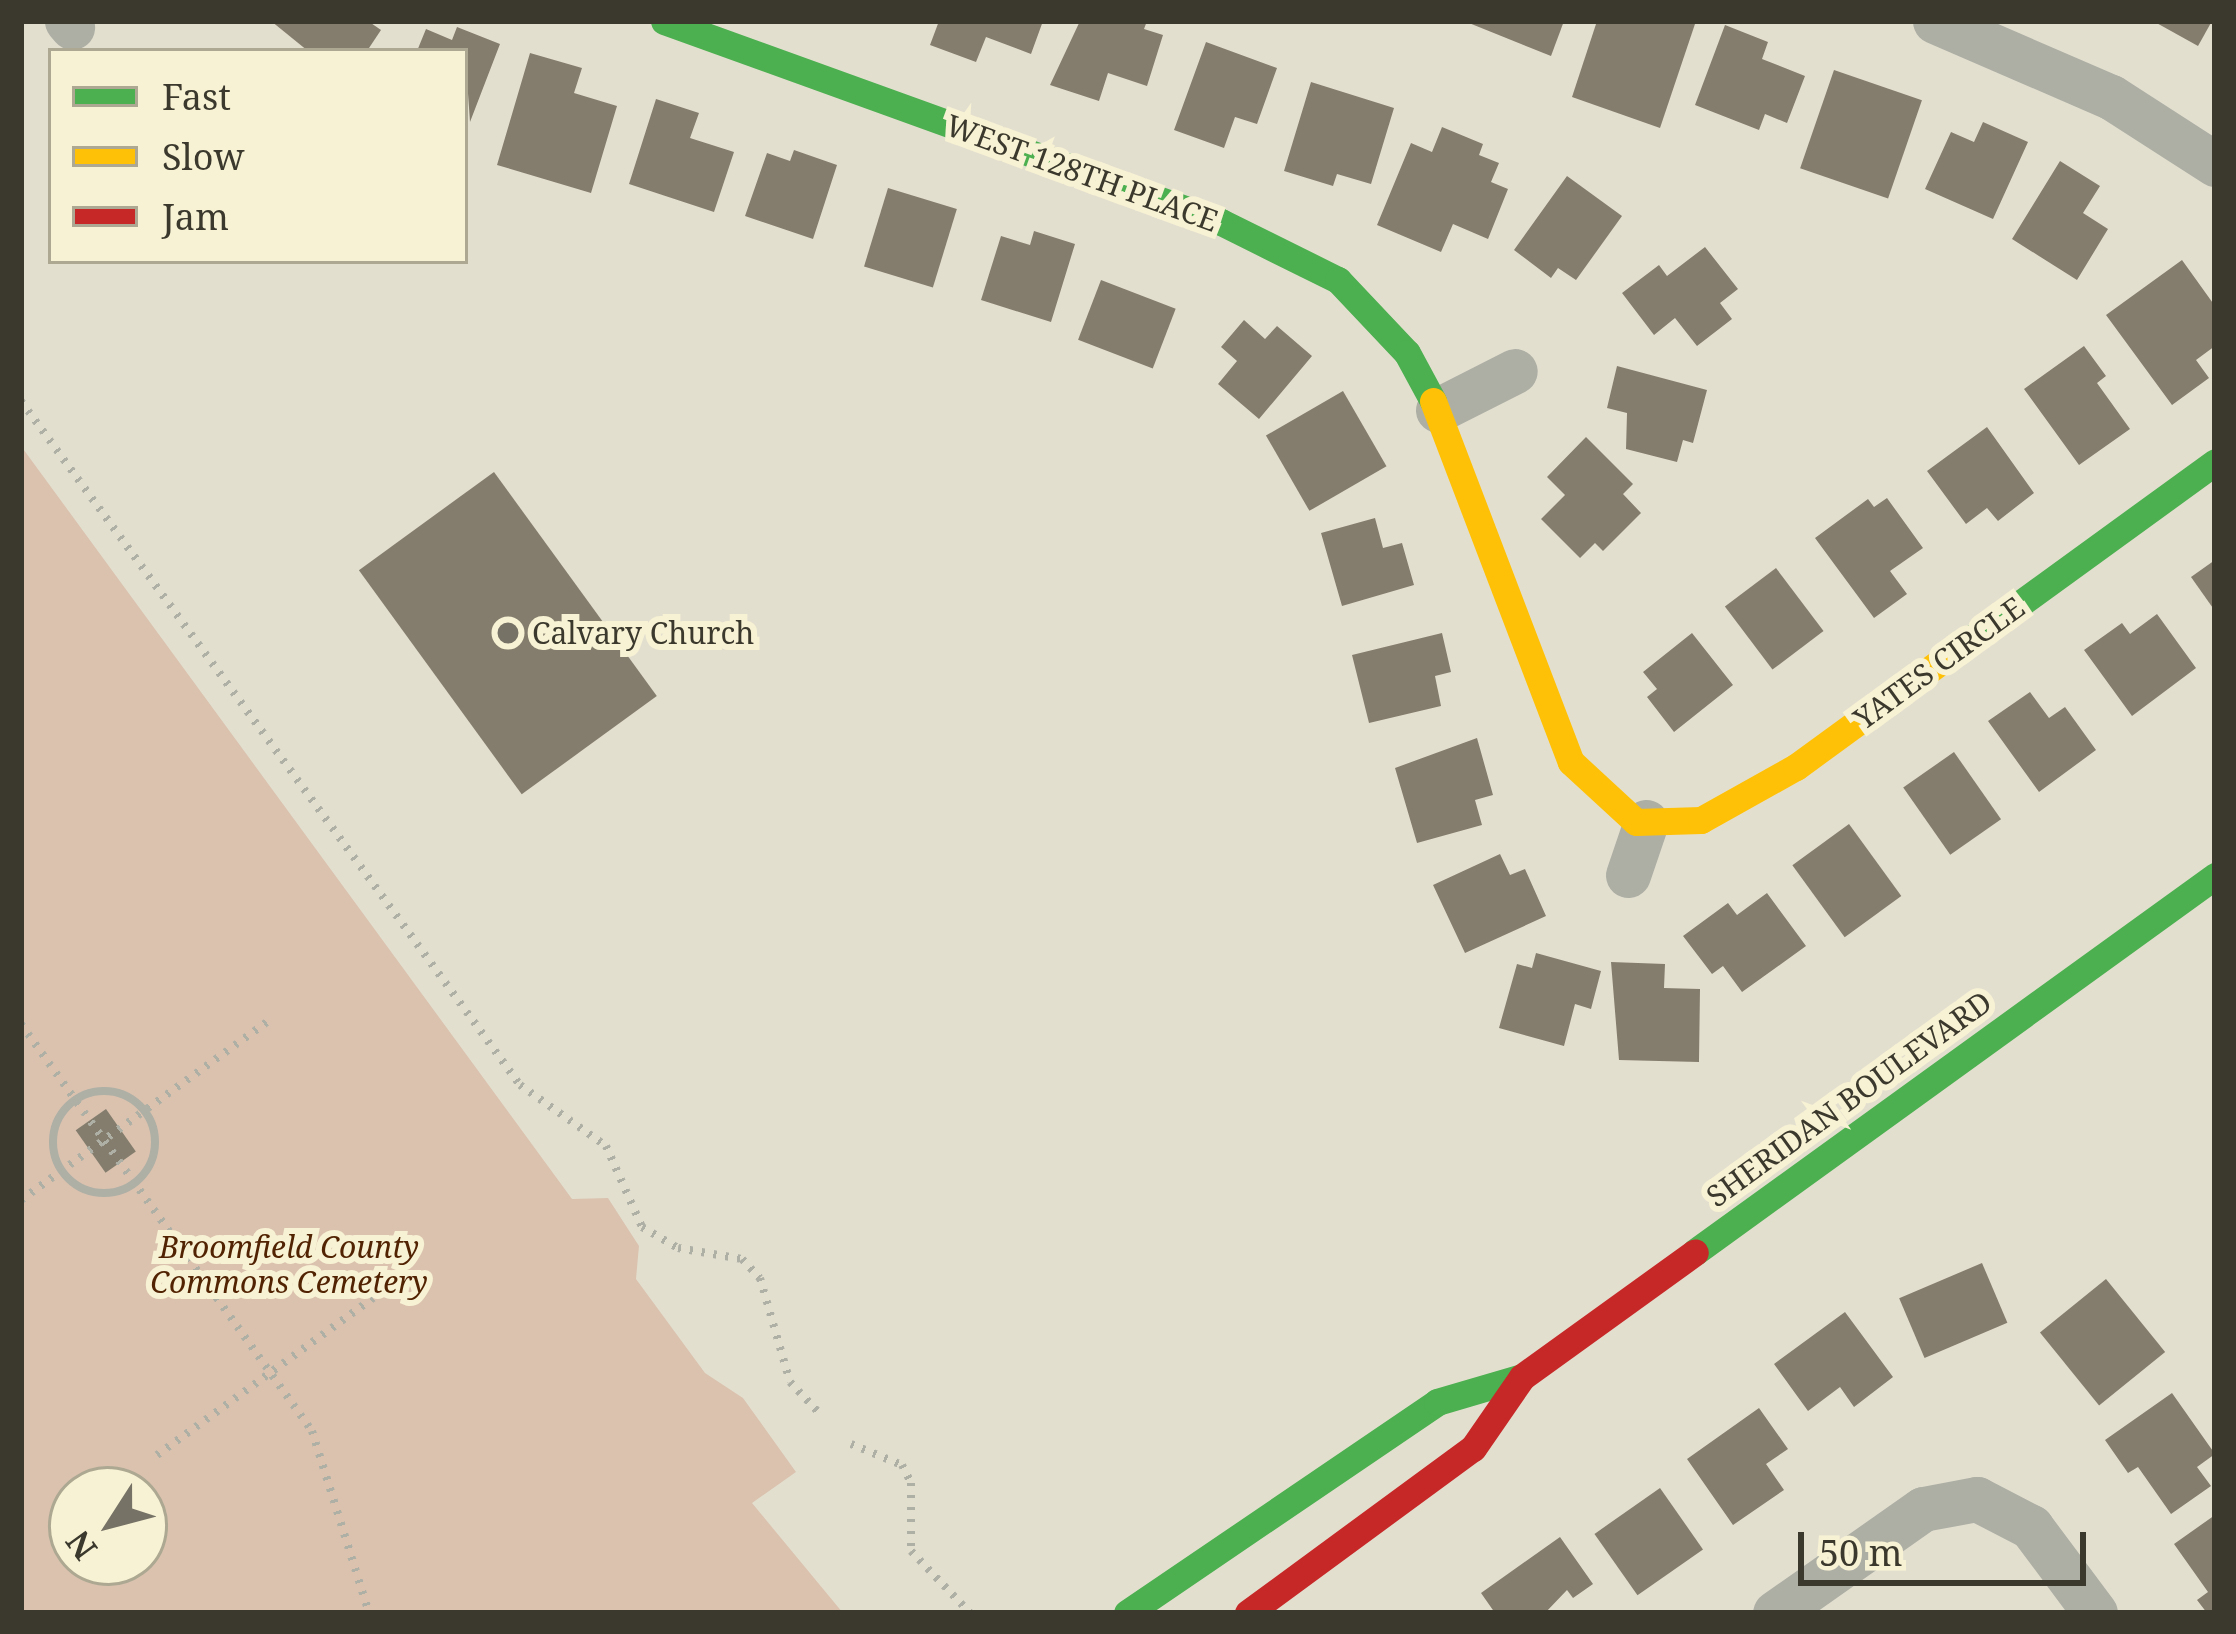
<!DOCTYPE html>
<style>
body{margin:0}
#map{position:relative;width:2236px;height:1634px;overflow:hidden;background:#e3dfcf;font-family:"Noto Serif",serif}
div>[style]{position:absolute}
.green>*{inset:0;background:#dac2af}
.building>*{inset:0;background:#847d6d;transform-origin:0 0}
.path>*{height:8px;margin-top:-4px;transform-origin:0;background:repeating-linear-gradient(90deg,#aeafa5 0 3px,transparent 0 12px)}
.path>.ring{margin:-4px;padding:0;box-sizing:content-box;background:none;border:8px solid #aeafa5;border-radius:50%}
.street>*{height:45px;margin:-22.5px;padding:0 22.5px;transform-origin:22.5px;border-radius:22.5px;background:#adafa5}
.fast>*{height:27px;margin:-13.5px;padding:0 13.5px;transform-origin:13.5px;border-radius:13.5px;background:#4caf50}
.slow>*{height:27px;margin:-13.5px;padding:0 13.5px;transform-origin:13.5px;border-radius:13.5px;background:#ffc107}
.jam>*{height:27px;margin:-13.5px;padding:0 13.5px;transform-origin:13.5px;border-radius:13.5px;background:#c62828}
.dots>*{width:33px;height:33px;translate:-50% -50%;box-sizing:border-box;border:6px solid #f8f2d4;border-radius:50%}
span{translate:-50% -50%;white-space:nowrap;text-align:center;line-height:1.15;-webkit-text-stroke:12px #f8f2d4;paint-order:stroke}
.street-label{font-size:30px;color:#3b392d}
.poi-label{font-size:30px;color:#3b392d}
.left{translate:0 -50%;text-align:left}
.park-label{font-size:30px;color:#512303;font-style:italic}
.frame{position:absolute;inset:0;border:24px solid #3b392d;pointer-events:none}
.legend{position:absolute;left:48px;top:48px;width:420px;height:216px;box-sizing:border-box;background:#f8f2d4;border:3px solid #aca891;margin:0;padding:15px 21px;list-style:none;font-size:36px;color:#3b392d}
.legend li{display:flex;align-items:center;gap:24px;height:60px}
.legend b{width:60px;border:3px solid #aca891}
.north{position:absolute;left:48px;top:1466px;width:120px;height:120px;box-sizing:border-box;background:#f8f2d4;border:3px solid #aca891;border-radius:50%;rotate:234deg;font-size:33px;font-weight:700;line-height:48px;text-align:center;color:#3b392d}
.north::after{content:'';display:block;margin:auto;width:42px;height:54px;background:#767366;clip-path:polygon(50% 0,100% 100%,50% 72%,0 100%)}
.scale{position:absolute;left:1798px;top:1532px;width:288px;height:54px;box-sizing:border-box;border:6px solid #3b392d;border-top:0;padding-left:15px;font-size:36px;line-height:42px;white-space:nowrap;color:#3b392d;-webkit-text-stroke:9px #f8f2d4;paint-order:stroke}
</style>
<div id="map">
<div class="green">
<div style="clip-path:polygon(evenodd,21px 446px,572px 1199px,608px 1198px,639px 1246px,636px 1279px,705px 1373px,743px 1398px,796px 1472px,752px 1503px,843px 1613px,21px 1613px,21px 446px,72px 1490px,144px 1490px,144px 1562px,72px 1562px,72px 1490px)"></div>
</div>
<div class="building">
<div style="clip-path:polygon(271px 21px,368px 21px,381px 30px,367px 51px,308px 51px)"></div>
<div style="clip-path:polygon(939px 21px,1043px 21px,1031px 54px,986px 37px,976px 62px,930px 45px)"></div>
<div style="clip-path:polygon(1080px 21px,1147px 21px,1144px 29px,1163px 35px,1147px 86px,1108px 73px,1099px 101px,1050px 85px)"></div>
<div style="clip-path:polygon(1464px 21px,1564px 21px,1551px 56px)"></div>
<div style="clip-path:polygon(1597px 21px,1696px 21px,1660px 128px,1572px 97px)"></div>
<div style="clip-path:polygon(2153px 21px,2212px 21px,2198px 46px)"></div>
<div style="clip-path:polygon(1725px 25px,1768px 42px,1762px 59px,1805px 76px,1787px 123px,1765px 114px,1759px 130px,1695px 105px)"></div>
<div style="clip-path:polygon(457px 27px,500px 44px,470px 122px,465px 51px,417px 51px,426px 29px,452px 40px)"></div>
<div style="clip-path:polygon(1206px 42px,1277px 68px,1257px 124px,1235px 117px,1224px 148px,1174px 130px)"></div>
<div style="clip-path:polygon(530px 53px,582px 68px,574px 93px,617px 106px,591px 193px,497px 165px)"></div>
<div style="left:1834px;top:70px;width:93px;height:104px;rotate:19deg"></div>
<div style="clip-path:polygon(1311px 82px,1394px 108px,1371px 184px,1337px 174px,1333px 186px,1284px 171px)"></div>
<div style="clip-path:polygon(656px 99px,699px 113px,690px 138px,734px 152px,714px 212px,629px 184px)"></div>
<div style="clip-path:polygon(1983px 122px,2028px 142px,1993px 219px,1925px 189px,1951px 132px,1974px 142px)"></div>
<div style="clip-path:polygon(1442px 127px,1483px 144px,1479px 155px,1499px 163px,1491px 182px,1508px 189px,1488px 239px,1453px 224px,1441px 252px,1377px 225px,1411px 143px,1432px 152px)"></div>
<div style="clip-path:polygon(794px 150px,837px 165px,813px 239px,745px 216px,767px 153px,790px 161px)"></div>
<div style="clip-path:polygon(2060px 161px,2100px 186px,2083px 213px,2108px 229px,2077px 280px,2012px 239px)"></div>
<div style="clip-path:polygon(1567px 176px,1622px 216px,1576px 280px,1558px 268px,1551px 278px,1514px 250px)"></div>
<div style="left:888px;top:188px;width:72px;height:82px;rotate:17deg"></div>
<div style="clip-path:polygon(1034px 231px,1075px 244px,1051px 322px,981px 300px,1001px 236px,1030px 245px)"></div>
<div style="clip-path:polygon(1705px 247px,1738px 289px,1720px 303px,1732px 319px,1697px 346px,1675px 318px,1654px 335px,1622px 293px,1659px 265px,1667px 276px)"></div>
<div style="clip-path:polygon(2182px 260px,2215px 306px,2215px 346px,2196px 360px,2209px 378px,2172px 405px,2106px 315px)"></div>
<div style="left:1101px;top:280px;width:80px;height:64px;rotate:21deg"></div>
<div style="clip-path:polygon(1244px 320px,1265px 339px,1277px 326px,1312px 356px,1259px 419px,1218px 384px,1237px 361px,1221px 347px)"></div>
<div style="clip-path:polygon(2084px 346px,2106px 376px,2097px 383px,2130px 429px,2079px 465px,2024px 389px)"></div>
<div style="clip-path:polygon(1617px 366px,1707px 390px,1693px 443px,1683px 440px,1677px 462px,1626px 449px,1627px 413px,1607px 408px)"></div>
<div style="left:1343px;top:391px;width:87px;height:89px;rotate:60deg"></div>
<div style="clip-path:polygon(1987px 427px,2034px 493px,1998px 521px,1987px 508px,1966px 524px,1927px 471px)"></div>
<div style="clip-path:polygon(1586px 437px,1633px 484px,1623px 494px,1641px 513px,1603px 551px,1595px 543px,1580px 558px,1541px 519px,1565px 495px,1547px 477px)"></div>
<div style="left:494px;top:472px;width:277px;height:167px;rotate:54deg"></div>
<div style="clip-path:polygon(1887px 498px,1923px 548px,1890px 571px,1907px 594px,1874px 618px,1815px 538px,1868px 499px,1874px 507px)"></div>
<div style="clip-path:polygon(1375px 518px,1383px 548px,1402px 543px,1414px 585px,1342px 606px,1321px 533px)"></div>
<div style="clip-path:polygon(2215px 560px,2215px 611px,2191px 577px)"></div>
<div style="left:1776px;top:568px;width:79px;height:64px;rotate:53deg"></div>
<div style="clip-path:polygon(2157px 614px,2196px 668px,2132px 716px,2084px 650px,2122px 623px,2130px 634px)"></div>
<div style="clip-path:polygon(1442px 633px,1451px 672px,1435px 676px,1441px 706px,1369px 723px,1352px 655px)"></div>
<div style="clip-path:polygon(1692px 633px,1733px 685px,1674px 732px,1647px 697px,1657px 689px,1643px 672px)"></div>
<div style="clip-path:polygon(2030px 692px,2049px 718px,2065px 707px,2096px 750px,2039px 792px,1988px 721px)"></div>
<div style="clip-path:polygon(1477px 738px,1493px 795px,1475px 800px,1482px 825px,1417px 843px,1395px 768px)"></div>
<div style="left:1954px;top:752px;width:82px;height:62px;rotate:55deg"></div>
<div style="left:1849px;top:824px;width:89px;height:70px;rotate:54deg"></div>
<div style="clip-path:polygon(1500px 854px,1510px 875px,1525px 869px,1546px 916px,1465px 953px,1433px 885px)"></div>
<div style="clip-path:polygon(1767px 893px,1806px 946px,1742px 992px,1723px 966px,1712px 974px,1683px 936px,1728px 903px,1737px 915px)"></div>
<div style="clip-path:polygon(1536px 953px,1601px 971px,1591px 1009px,1575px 1004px,1564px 1046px,1499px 1028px,1517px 964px,1532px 968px)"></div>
<div style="clip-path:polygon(1611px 962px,1665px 964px,1664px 988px,1700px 989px,1699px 1062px,1619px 1060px)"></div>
<div style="left:106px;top:1109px;width:52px;height:37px;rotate:55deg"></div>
<div style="left:1982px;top:1263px;width:65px;height:90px;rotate:67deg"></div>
<div style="left:2106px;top:1279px;width:94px;height:85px;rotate:51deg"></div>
<div style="clip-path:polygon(1845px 1312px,1893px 1377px,1854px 1407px,1840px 1387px,1808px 1411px,1774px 1364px)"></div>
<div style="clip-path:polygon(2172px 1393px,2215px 1454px,2197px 1467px,2211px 1486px,2171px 1514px,2138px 1467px,2128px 1473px,2105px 1440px)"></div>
<div style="clip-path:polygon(1759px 1408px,1788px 1449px,1766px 1464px,1784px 1490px,1733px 1525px,1687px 1459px)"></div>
<div style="left:1660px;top:1488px;width:75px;height:80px;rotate:55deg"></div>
<div style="clip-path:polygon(2215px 1515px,2215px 1613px,2207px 1613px,2197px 1600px,2208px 1592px,2174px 1544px)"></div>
<div style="clip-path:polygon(1560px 1537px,1593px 1584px,1573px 1598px,1567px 1590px,1545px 1613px,1495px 1613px,1481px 1593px)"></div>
</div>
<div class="path">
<div style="left:21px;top:401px;width:847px;rotate:53.89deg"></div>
<div style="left:520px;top:1085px;width:105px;rotate:35.3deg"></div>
<div style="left:606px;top:1146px;width:89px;rotate:66deg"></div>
<div style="left:642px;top:1227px;width:42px;rotate:30.3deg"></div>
<div style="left:678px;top:1248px;width:65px;rotate:9.8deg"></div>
<div style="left:742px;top:1259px;width:26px;rotate:47deg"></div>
<div style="left:760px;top:1278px;width:108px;rotate:73.9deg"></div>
<div style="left:790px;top:1382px;width:45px;rotate:46.8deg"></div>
<div style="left:21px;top:1024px;width:500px;rotate:54.44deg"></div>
<div style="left:312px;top:1431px;width:191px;rotate:72.6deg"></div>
<div class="ring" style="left:53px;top:1091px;width:94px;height:94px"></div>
<div style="left:21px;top:1200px;width:307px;rotate:-35.9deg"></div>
<div style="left:851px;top:1444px;width:55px;rotate:22.4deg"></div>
<div style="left:902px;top:1465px;width:20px;rotate:63deg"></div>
<div style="left:911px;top:1483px;width:68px;rotate:90deg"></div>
<div style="left:911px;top:1551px;width:86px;rotate:46.4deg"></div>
<div style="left:157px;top:1455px;width:304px;rotate:-36deg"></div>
</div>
<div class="street">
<div style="left:67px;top:21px;width:8px;rotate:50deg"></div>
<div style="left:1935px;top:21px;width:192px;rotate:23.4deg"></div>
<div style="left:2111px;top:97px;width:124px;rotate:32.8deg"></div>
<div style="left:1438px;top:410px;width:86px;rotate:-26.9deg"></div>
<div style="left:1628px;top:875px;width:56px;rotate:-71.2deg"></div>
<div style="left:1775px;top:1613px;width:181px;rotate:-35.1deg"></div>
<div style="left:1923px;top:1509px;width:55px;rotate:-10.5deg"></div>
<div style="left:1977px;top:1499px;width:61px;rotate:27.4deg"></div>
<div style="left:2031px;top:1527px;width:107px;rotate:53.3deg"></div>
</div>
<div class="fast">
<div style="left:664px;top:21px;width:592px;rotate:19.84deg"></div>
<div style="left:1221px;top:222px;width:131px;rotate:26.4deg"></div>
<div style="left:1338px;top:280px;width:100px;rotate:46.6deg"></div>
<div style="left:1407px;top:353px;width:55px;rotate:61.6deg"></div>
<div style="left:1955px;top:651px;width:321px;rotate:-36deg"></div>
<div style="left:1695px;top:1252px;width:642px;rotate:-35.87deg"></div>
<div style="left:1127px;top:1613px;width:375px;rotate:-34.2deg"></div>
<div style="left:1437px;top:1402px;width:89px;rotate:-16.4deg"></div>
</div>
<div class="slow">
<div style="left:1433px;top:401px;width:386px;rotate:69.1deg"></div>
<div style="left:1571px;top:762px;width:88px;rotate:42.7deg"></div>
<div style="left:1636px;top:822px;width:65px;rotate:-1.8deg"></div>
<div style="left:1701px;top:820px;width:109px;rotate:-29.2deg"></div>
<div style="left:1796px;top:767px;width:197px;rotate:-36.1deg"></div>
</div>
<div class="jam">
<div style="left:1248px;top:1613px;width:279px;rotate:-36.3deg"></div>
<div style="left:1473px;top:1448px;width:86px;rotate:-55.4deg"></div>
<div style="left:1522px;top:1377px;width:213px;rotate:-35.8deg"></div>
</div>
<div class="dots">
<div style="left:508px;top:633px;background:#767366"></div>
</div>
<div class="street-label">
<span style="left:1082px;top:173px;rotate:20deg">WEST 128TH PLACE</span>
<span style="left:1939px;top:663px;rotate:-36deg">YATES CIRCLE</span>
<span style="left:1849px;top:1099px;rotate:-36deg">SHERIDAN BOULEVARD</span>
</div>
<div class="poi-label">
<span class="left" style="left:532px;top:633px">Calvary Church</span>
</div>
<div class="park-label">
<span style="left:289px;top:1264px">Broomfield County<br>Commons Cemetery</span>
</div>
<div class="frame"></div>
<ul class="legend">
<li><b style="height:15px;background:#4caf50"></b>Fast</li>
<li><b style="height:15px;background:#ffc107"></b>Slow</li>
<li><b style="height:15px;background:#c62828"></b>Jam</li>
</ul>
<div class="north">N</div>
<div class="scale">50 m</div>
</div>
